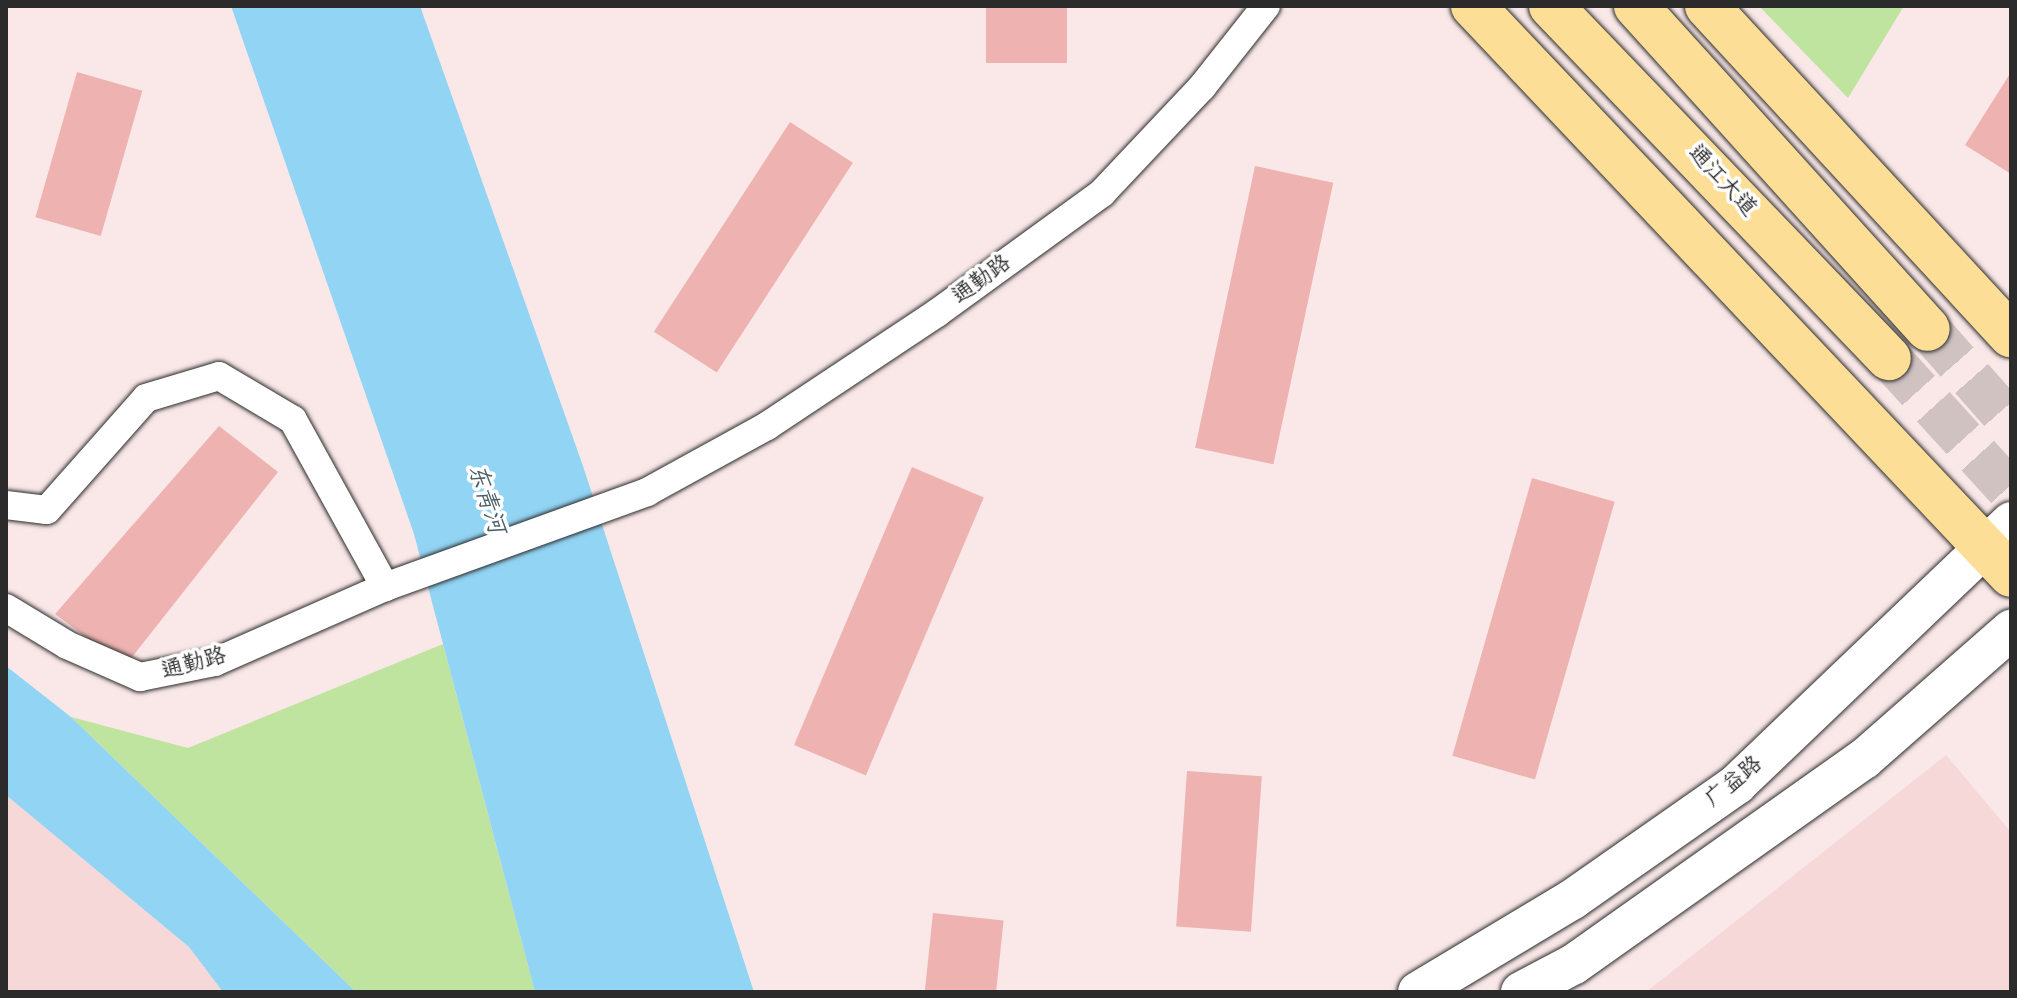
<!DOCTYPE html>
<meta charset="utf-8">
<style>
body{margin:0}
#map{position:relative;width:2017px;height:998px;overflow:hidden;background:#fae8e8;font-family:Kalam,"LXGW WenKai TC",sans-serif}
div>[style]{position:absolute}
.built>*{inset:0;background:#f6d8d8}
.green>*{inset:0;background:#bfe49f}
.water>*{inset:0;background:#92d4f4}
.building>*{inset:0;background:#eeb3b1;transform-origin:0 0}
.trunk-tunnel>*{height:44px;margin-top:-22px;transform-origin:0;background:repeating-linear-gradient(90deg,#d1c2c2 0 44px,transparent 0 66px)}
.roads{filter:drop-shadow(0 0 2px #2b2b2b) drop-shadow(0 0 2px #2b2b2b)}
.minor>*{height:28px;margin:-14px;padding:0 14px;transform-origin:14px;border-radius:14px;background:#fff}
.secondary>*{height:40px;margin:-20px;padding:0 20px;transform-origin:20px;border-radius:20px;background:#fff}
.primary>*{height:44px;margin:-22px;padding:0 22px;transform-origin:22px;border-radius:22px;background:#fdde96}
.trunk>*{height:44px;margin:-22px;padding:0 22px;transform-origin:22px;border-radius:22px;background:#fdde96}
span{translate:-50% -50%;white-space:nowrap;text-align:center;line-height:1.15;-webkit-text-stroke:7px #fff;paint-order:stroke}
.street-label{font-size:22px;color:#2b2b2b}
.water-label{font-size:24px;color:#4a5e67;font-style:italic}
.frame{position:absolute;inset:0;border:8px solid #2b2b2b;pointer-events:none}
</style>
<div id="map">
<div class="built">
<div style="clip-path:polygon(1946px 755px,2011px 832px,2011px 992px,1646px 992px)"></div>
<div style="clip-path:polygon(6px 795px,189px 947px,223px 992px,6px 992px)"></div>
</div>
<div class="green">
<div style="clip-path:polygon(1759px 6px,1904px 6px,1848px 98px)"></div>
<div style="clip-path:polygon(443px 644px,535px 992px,356px 992px,71px 717px,188px 748px)"></div>
</div>
<div class="water">
<div style="clip-path:polygon(231px 6px,420px 6px,583px 466px,754px 992px,535px 992px,414px 534px)"></div>
<div style="clip-path:polygon(6px 666px,71px 717px,356px 992px,223px 992px,189px 947px,6px 795px)"></div>
</div>
<div class="building">
<div style="left:986px;top:6px;width:81px;height:57px"></div>
<div style="left:77px;top:72px;width:68px;height:151px;rotate:16deg"></div>
<div style="clip-path:polygon(2011px 72px,2011px 174px,1965px 145px)"></div>
<div style="left:790px;top:122px;width:75px;height:250px;rotate:33deg"></div>
<div style="left:1255px;top:166px;width:80px;height:288px;rotate:12deg"></div>
<div style="clip-path:polygon(219px 426px,278px 472px,125px 666px,55px 614px)"></div>
<div style="left:912px;top:467px;width:78px;height:302px;rotate:23deg"></div>
<div style="left:1532px;top:478px;width:86px;height:289px;rotate:16deg"></div>
<div style="left:1187px;top:771px;width:75px;height:156px;rotate:4deg"></div>
<div style="left:933px;top:913px;width:71px;height:79px;rotate:6deg"></div>
</div>
<div class="trunk-tunnel">
<div style="left:1928px;top:329px;width:125px;rotate:48.6deg"></div>
<div style="left:1889px;top:358px;width:181px;rotate:47.7deg"></div>
</div>
<div class="roads">
<div class="minor">
<div style="left:6px;top:505px;width:41px;rotate:7deg"></div>
<div style="left:47px;top:510px;width:149px;rotate:-48.5deg"></div>
<div style="left:146px;top:398px;width:76px;rotate:-16.8deg"></div>
<div style="left:219px;top:376px;width:86px;rotate:30.7deg"></div>
<div style="left:293px;top:420px;width:191px;rotate:61.1deg"></div>
<div style="left:6px;top:608px;width:71px;rotate:31.2deg"></div>
<div style="left:67px;top:645px;width:80px;rotate:23.7deg"></div>
<div style="left:140px;top:677px;width:76px;rotate:-11.3deg"></div>
<div style="left:215px;top:662px;width:186px;rotate:-23.8deg"></div>
<div style="left:385px;top:587px;width:279px;rotate:-19.9deg"></div>
<div style="left:647px;top:492px;width:137px;rotate:-28.8deg"></div>
<div style="left:767px;top:426px;width:204px;rotate:-33.6deg"></div>
<div style="left:937px;top:313px;width:204px;rotate:-36deg"></div>
<div style="left:1102px;top:193px;width:146px;rotate:-46.7deg"></div>
<div style="left:1202px;top:87px;width:103px;rotate:-51.7deg"></div>
</div>
<div class="secondary">
<div style="left:1418px;top:992px;width:181px;rotate:-31deg"></div>
<div style="left:1573px;top:899px;width:200px;rotate:-35deg"></div>
<div style="left:1737px;top:784px;width:379px;rotate:-43.7deg"></div>
<div style="left:1521px;top:992px;width:60px;rotate:-27.8deg"></div>
<div style="left:1574px;top:964px;width:355px;rotate:-35.3deg"></div>
<div style="left:1864px;top:759px;width:196px;rotate:-41.3deg"></div>
</div>
<div class="primary">
<div style="left:1473px;top:6px;width:783px;rotate:46.6deg"></div>
<div style="left:1707px;top:6px;width:448px;rotate:47.3deg"></div>
</div>
<div class="trunk">
<div style="left:1551px;top:6px;width:488px;rotate:46.2deg"></div>
<div style="left:1636px;top:6px;width:435px;rotate:47.9deg"></div>
</div>
</div>
<div class="street-label">
<span style="left:1722px;top:181px;rotate:47deg">通江大道</span>
<span style="left:982px;top:280px;rotate:-36deg">通勤路</span>
<span style="left:194px;top:664px;rotate:-15deg">通勤路</span>
<span style="left:1734px;top:782px;rotate:-39deg">广益路</span>
</div>
<div class="water-label">
<span style="left:486px;top:499px;rotate:72deg">东青河</span>
</div>
<div class="frame"></div>
</div>
